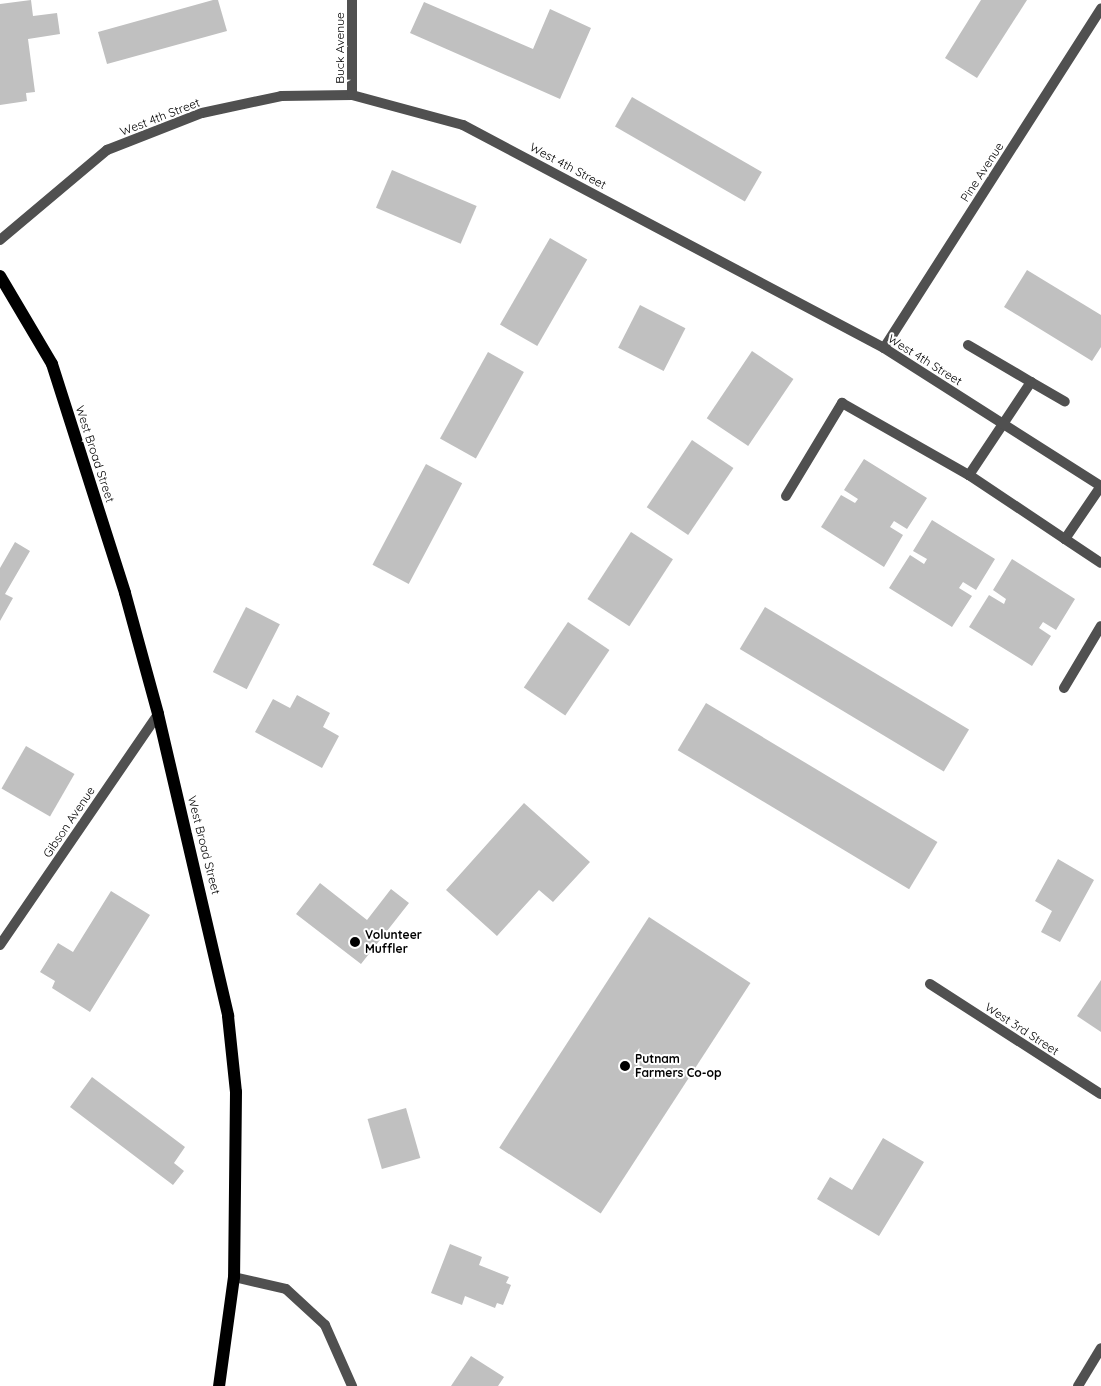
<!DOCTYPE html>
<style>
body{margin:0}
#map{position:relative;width:1101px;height:1386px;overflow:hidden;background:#fff;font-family:Quicksand,sans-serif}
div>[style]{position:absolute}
.building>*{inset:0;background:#c0c0c0;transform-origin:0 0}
.service>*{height:10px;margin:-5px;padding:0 5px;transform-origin:5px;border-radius:5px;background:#505050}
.minor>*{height:10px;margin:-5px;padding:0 5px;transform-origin:5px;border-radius:5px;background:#505050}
.tertiary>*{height:10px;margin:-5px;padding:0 5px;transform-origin:5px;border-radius:5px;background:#505050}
.primary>*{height:12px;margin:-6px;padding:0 6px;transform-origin:6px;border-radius:6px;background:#000}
.dots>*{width:14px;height:14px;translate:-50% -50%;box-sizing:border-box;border:2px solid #fff;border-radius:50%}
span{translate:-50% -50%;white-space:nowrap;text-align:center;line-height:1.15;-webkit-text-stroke:4px #fff;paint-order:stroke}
.street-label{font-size:12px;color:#000}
.poi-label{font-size:12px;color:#000;font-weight:700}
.left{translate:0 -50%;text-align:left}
</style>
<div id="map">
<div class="building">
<div style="clip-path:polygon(31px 0,33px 16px,57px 13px,60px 34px,28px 39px,35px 92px,26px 93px,27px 101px,0 105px,0 4px)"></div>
<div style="clip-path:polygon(213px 0,218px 0,227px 31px,107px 64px,98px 32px)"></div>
<div style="clip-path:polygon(981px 0,1027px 0,977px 78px,945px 58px)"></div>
<div style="clip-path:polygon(424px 2px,533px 49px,550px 9px,591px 28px,560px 99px,410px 33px)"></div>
<div style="left:632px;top:97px;width:150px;height:34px;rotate:30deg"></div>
<div style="left:392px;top:170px;width:92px;height:41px;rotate:23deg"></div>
<div style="left:550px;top:238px;width:43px;height:100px;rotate:30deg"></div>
<div style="clip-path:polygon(1027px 270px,1101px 315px,1101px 347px,1092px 361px,1004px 307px)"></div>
<div style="left:640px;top:305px;width:51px;height:48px;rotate:27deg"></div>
<div style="left:752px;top:351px;width:50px;height:81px;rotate:34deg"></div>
<div style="left:488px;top:352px;width:41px;height:99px;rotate:29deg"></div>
<div style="left:692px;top:440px;width:50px;height:81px;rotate:34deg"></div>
<div style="clip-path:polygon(864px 459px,927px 498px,907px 529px,894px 521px,890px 527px,903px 535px,884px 567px,821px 527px,841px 495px,855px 503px,858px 499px,844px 490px)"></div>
<div style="left:426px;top:464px;width:41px;height:114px;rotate:28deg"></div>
<div style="clip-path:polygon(932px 520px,995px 559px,976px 590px,963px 582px,959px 588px,972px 596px,952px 627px,889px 588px,910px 555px,924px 564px,927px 559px,913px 551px)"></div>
<div style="left:631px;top:532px;width:50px;height:80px;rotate:33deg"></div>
<div style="clip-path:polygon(15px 542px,30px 551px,5px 594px,13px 598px,0 621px,0 568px)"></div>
<div style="clip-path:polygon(1012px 559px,1075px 599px,1056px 630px,1043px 622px,1039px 628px,1051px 636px,1032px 666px,969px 627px,989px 595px,1004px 604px,1006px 599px,993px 590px)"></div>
<div style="left:246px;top:607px;width:38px;height:73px;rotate:27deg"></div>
<div style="left:765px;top:607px;width:238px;height:49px;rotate:31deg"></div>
<div style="left:568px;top:622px;width:50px;height:79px;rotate:34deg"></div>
<div style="clip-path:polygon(297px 695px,330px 713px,323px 727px,339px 736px,322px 768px,255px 732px,273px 699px,290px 708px)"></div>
<div style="left:706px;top:703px;width:270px;height:55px;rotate:31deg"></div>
<div style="left:26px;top:746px;width:56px;height:49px;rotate:30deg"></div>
<div style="clip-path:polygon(524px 803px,590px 862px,553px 902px,539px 890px,497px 936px,446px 890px)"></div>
<div style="clip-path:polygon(1058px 859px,1094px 880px,1060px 942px,1041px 932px,1052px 911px,1035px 901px)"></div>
<div style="clip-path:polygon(320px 883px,367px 920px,391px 889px,409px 903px,361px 964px,296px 914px)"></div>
<div style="clip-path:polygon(111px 891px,150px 915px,90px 1012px,52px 988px,55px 981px,40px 972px,58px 943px,73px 952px)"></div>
<div style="left:649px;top:917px;width:121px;height:275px;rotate:33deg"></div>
<div style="clip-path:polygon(1101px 980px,1101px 1032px,1077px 1016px)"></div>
<div style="clip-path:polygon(92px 1077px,185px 1147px,174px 1163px,184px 1171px,173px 1185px,70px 1107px)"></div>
<div style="left:406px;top:1108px;width:52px;height:40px;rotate:74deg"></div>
<div style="clip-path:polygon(883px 1138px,924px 1162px,879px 1236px,817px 1199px,830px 1177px,852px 1190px)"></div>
<div style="clip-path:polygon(450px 1244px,482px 1257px,479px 1265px,509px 1277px,506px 1283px,511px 1285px,503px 1305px,497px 1303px,495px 1308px,465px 1296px,462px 1305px,431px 1293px)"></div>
<div style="clip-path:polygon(471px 1356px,504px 1377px,498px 1386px,451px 1386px)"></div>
</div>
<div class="service">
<div style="left:968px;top:345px;width:73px;rotate:30.4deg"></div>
<div style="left:1031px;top:382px;width:112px;rotate:123.7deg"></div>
<div style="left:969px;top:475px;width:115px;rotate:33.7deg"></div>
<div style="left:1065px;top:539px;width:64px;rotate:-55.8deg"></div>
<div style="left:1031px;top:382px;width:39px;rotate:30deg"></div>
<div style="left:786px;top:496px;width:109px;rotate:-58.9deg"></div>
<div style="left:842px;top:403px;width:146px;rotate:29.6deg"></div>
<div style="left:1065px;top:539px;width:43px;rotate:33.7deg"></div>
<div style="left:1064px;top:688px;width:72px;rotate:-59.2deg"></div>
</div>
<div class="minor">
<div style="left:352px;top:95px;width:95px;rotate:-90deg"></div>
<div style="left:0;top:240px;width:140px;rotate:-40.1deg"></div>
<div style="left:107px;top:150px;width:102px;rotate:-21.3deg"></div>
<div style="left:202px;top:113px;width:81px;rotate:-12.1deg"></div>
<div style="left:281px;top:96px;width:71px;rotate:-0.8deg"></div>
<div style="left:352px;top:95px;width:115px;rotate:15.1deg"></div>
<div style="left:463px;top:125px;width:476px;rotate:27.9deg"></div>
<div style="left:884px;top:348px;width:257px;rotate:32.5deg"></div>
<div style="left:884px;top:348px;width:403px;rotate:-57.4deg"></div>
<div style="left:0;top:945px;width:280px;rotate:-55.6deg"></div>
<div style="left:930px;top:984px;width:203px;rotate:32.8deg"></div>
<div style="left:1078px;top:1386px;width:44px;rotate:-58.8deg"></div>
</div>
<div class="tertiary">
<div style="left:234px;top:1277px;width:53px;rotate:13deg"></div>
<div style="left:286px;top:1289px;width:53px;rotate:42.7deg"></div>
<div style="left:325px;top:1325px;width:67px;rotate:66.1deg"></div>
</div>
<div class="primary">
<div style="left:0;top:276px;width:102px;rotate:59.4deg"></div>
<div style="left:52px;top:364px;width:240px;rotate:72.3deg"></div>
<div style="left:125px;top:593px;width:125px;rotate:74.7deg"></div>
<div style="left:158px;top:714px;width:310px;rotate:76.9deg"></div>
<div style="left:228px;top:1016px;width:76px;rotate:84deg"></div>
<div style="left:236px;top:1092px;width:185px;rotate:90.6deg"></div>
<div style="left:234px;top:1277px;width:110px;rotate:97.8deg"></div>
</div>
<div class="dots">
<div style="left:355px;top:942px;background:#000"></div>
<div style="left:625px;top:1066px;background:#000"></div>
</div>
<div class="street-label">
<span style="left:340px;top:48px;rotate:-90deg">Buck Avenue</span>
<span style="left:160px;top:117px;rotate:-21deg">West 4th Street</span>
<span style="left:568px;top:166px;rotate:28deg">West 4th Street</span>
<span style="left:982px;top:172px;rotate:-57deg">Pine Avenue</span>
<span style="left:925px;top:360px;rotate:32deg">West 4th Street</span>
<span style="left:95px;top:454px;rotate:72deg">West Broad Street</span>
<span style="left:69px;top:822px;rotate:-56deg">Gibson Avenue</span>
<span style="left:204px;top:845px;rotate:76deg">West Broad Street</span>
<span style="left:1022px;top:1029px;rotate:33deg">West 3rd Street</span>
</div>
<div class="poi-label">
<span class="left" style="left:365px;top:942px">Volunteer<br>Muffler</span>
<span class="left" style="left:635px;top:1066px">Putnam<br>Farmers Co-op</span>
</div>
</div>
